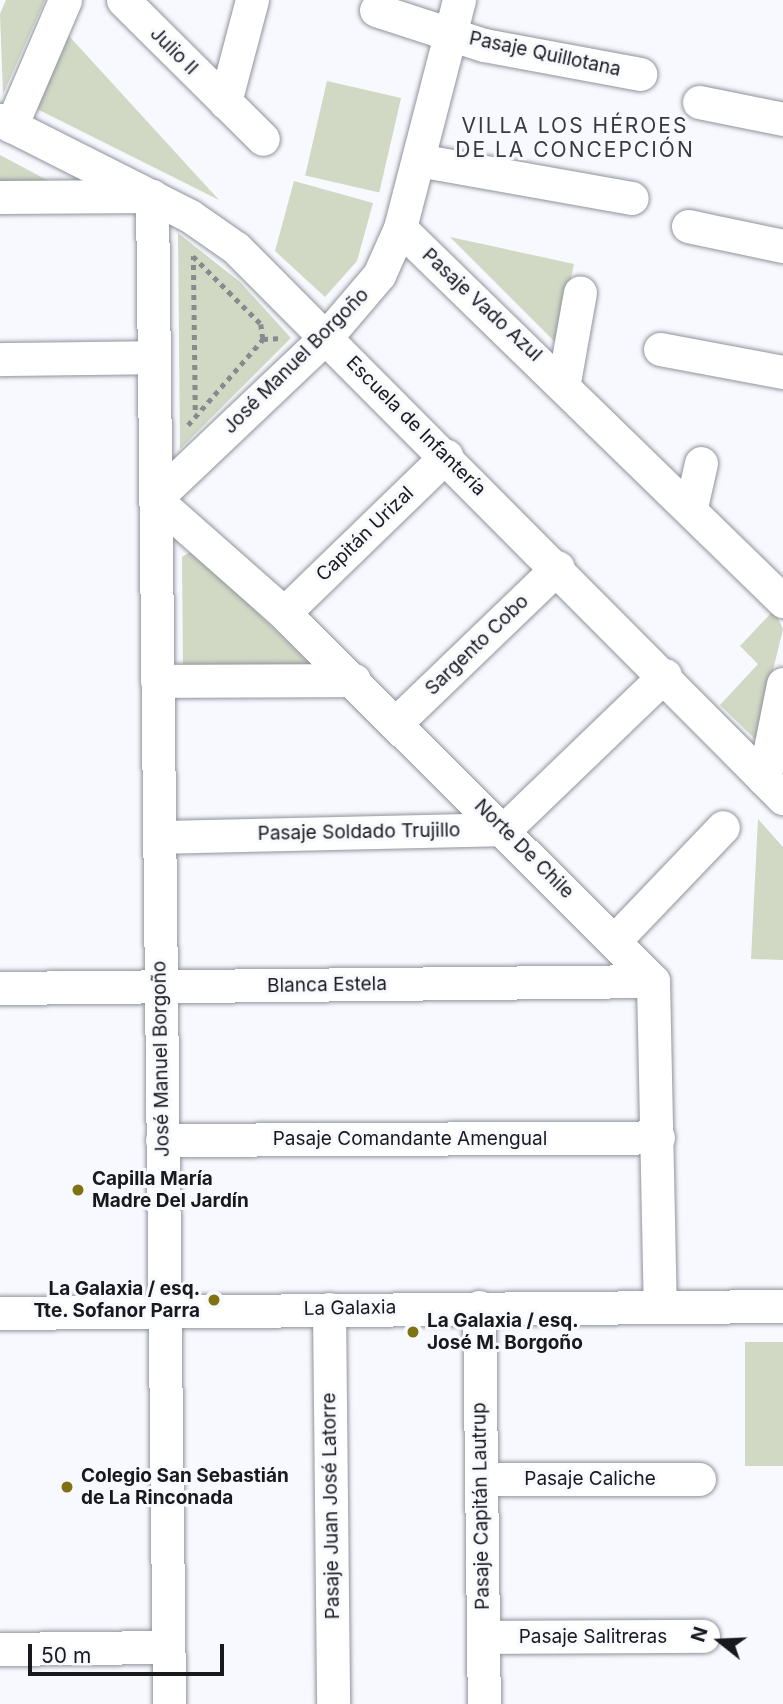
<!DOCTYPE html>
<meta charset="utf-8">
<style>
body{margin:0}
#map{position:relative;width:783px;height:1704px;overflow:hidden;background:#f8f9fe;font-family:Inter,sans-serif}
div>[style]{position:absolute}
.green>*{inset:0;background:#d1d8c4;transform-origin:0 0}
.path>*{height:4.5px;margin-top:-2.25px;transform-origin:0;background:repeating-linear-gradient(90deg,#898a8e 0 5px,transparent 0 10px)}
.roads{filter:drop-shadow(0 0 2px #90939c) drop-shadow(0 0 2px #90939c)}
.minor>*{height:33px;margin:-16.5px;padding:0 16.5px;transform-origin:16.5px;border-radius:16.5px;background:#fff}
.dots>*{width:19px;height:19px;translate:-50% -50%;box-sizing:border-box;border:4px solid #f8f9fe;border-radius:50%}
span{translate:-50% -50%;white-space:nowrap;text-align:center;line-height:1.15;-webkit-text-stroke:6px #f8f9fe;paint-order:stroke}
.street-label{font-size:19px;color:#18191c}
.poi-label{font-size:19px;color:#18191c;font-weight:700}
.left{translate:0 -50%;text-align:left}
.right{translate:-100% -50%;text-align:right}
.neighbourhood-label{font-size:21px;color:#383a42;letter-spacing:2px}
.north{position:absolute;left:685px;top:1606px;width:70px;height:70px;-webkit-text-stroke:5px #f8f9fe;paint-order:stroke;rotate:288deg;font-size:19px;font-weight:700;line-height:28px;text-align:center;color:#18191c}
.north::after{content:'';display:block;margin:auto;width:24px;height:32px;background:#18191c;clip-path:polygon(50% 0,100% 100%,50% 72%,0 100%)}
.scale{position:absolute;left:28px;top:1644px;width:196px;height:32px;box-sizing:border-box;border:4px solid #18191c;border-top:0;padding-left:9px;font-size:21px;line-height:24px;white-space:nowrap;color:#18191c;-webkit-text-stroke:5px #f8f9fe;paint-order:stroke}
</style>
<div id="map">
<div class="green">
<div style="clip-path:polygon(6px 0,45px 0,3px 94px,0 14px)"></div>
<div style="clip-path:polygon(69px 36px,219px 200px,37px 109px)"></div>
<div style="left:327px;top:81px;width:76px;height:97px;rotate:13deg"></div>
<div style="clip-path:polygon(0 155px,62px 188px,0 187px)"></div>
<div style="clip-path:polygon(294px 181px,373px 203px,357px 261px,325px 297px,275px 251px)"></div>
<div style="clip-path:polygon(178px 233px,240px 282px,291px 338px,180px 449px)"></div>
<div style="clip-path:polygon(450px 237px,574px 264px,557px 344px)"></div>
<div style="clip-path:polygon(190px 552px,205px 561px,319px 673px,183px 673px,182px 557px)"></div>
<div style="clip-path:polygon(774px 610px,783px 629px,756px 740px,720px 705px,758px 664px,740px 646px)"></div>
<div style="clip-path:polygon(758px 819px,783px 847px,783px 960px,751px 959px)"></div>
<div style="left:745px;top:1342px;width:38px;height:124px"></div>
</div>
<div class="path">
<div style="left:195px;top:410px;width:154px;rotate:-90.7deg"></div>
<div style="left:193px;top:256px;width:96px;rotate:45deg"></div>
<div style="left:261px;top:324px;width:15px;rotate:82deg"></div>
<div style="left:188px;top:425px;width:114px;rotate:-48.9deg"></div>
<div style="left:263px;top:339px;width:20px;rotate:-3deg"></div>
</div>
<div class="roads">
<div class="minor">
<div style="left:123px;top:0;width:197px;rotate:44.8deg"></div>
<div style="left:376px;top:10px;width:114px;rotate:18deg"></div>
<div style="left:484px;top:45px;width:159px;rotate:10.5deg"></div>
<div style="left:225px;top:102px;width:106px;rotate:-75.2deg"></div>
<div style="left:699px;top:102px;width:86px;rotate:11.4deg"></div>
<div style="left:0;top:120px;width:213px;rotate:26.8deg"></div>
<div style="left:190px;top:216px;width:56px;rotate:34.8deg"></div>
<div style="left:236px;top:248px;width:776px;rotate:45.16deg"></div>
<div style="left:11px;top:126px;width:137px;rotate:-66.8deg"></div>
<div style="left:418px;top:160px;width:217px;rotate:10.1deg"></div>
<div style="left:0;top:197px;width:152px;rotate:-0.4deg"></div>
<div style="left:152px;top:196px;width:1508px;rotate:89.35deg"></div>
<div style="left:688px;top:226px;width:97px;rotate:11.9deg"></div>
<div style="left:400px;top:228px;width:535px;rotate:44.24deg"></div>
<div style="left:660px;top:349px;width:125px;rotate:10.6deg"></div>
<div style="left:0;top:359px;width:153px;rotate:-0.7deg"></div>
<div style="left:564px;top:382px;width:91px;rotate:-79.9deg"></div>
<div style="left:155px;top:499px;width:172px;rotate:41.5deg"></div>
<div style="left:284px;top:613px;width:521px;rotate:44.92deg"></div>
<div style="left:653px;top:981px;width:324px;rotate:88.8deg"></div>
<div style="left:155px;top:499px;width:237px;rotate:-43.5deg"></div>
<div style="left:327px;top:336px;width:80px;rotate:-49.6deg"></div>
<div style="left:379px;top:275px;width:51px;rotate:-65.9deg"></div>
<div style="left:400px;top:228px;width:236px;rotate:-75.5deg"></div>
<div style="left:691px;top:507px;width:45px;rotate:-77.2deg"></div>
<div style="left:284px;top:613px;width:226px;rotate:-44.1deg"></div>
<div style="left:157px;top:681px;width:197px;rotate:-0.3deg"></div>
<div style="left:397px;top:722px;width:223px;rotate:-43.9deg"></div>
<div style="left:764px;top:779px;width:97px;rotate:-78.7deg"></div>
<div style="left:159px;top:837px;width:346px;rotate:-1.3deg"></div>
<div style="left:505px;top:829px;width:222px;rotate:-43.9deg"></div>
<div style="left:615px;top:940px;width:156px;rotate:-46.3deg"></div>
<div style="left:0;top:988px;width:653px;rotate:-0.61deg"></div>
<div style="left:162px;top:1140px;width:496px;rotate:-0.3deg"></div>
<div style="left:479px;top:1307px;width:397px;rotate:89.3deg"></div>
<div style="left:329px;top:1309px;width:395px;rotate:89.4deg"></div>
<div style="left:0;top:1313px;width:783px;rotate:-0.51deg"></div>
<div style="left:481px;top:1479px;width:218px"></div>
<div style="left:483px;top:1637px;width:220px;rotate:-0.3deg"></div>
<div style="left:0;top:1649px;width:168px;rotate:-0.7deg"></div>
</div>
</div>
<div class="dots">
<div style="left:78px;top:1190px;background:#7f7212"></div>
<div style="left:214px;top:1300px;background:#7f7212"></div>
<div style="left:413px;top:1332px;background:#7f7212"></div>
<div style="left:67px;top:1487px;background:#7f7212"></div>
</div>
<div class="street-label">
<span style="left:174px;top:51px;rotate:45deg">Julio II</span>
<span style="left:545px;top:54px;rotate:12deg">Pasaje Quillotana</span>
<span style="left:482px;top:305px;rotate:43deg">Pasaje Vado Azul</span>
<span style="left:296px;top:361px;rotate:-45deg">José Manuel Borgoño</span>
<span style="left:416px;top:426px;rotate:45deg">Escuela de Infantería</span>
<span style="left:365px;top:534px;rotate:-44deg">Capitán Urizal</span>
<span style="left:477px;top:645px;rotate:-44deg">Sargento Cobo</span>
<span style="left:359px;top:832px;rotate:-1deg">Pasaje Soldado Trujillo</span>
<span style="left:524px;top:849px;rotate:45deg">Norte De Chile</span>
<span style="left:327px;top:985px;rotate:-1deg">Blanca Estela</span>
<span style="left:161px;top:1059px;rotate:-91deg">José Manuel Borgoño</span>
<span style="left:410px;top:1139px">Pasaje Comandante Amengual</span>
<span style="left:350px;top:1308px;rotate:-1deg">La Galaxia</span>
<span style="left:590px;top:1479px">Pasaje Caliche</span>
<span style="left:331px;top:1506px;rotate:-91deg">Pasaje Juan José Latorre</span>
<span style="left:481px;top:1506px;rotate:-91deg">Pasaje Capitán Lautrup</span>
<span style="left:593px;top:1637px">Pasaje Salitreras</span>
</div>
<div class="poi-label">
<span class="left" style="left:92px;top:1190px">Capilla María<br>Madre Del Jardín</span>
<span class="right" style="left:200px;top:1300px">La Galaxia / esq.<br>Tte. Sofanor Parra</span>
<span class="left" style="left:427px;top:1332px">La Galaxia / esq.<br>José M. Borgoño</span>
<span class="left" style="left:81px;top:1487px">Colegio San Sebastián<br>de La Rinconada</span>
</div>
<div class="neighbourhood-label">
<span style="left:575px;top:138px">VILLA LOS HÉROES<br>DE LA CONCEPCIÓN</span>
</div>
<div class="north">N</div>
<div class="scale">50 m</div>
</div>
